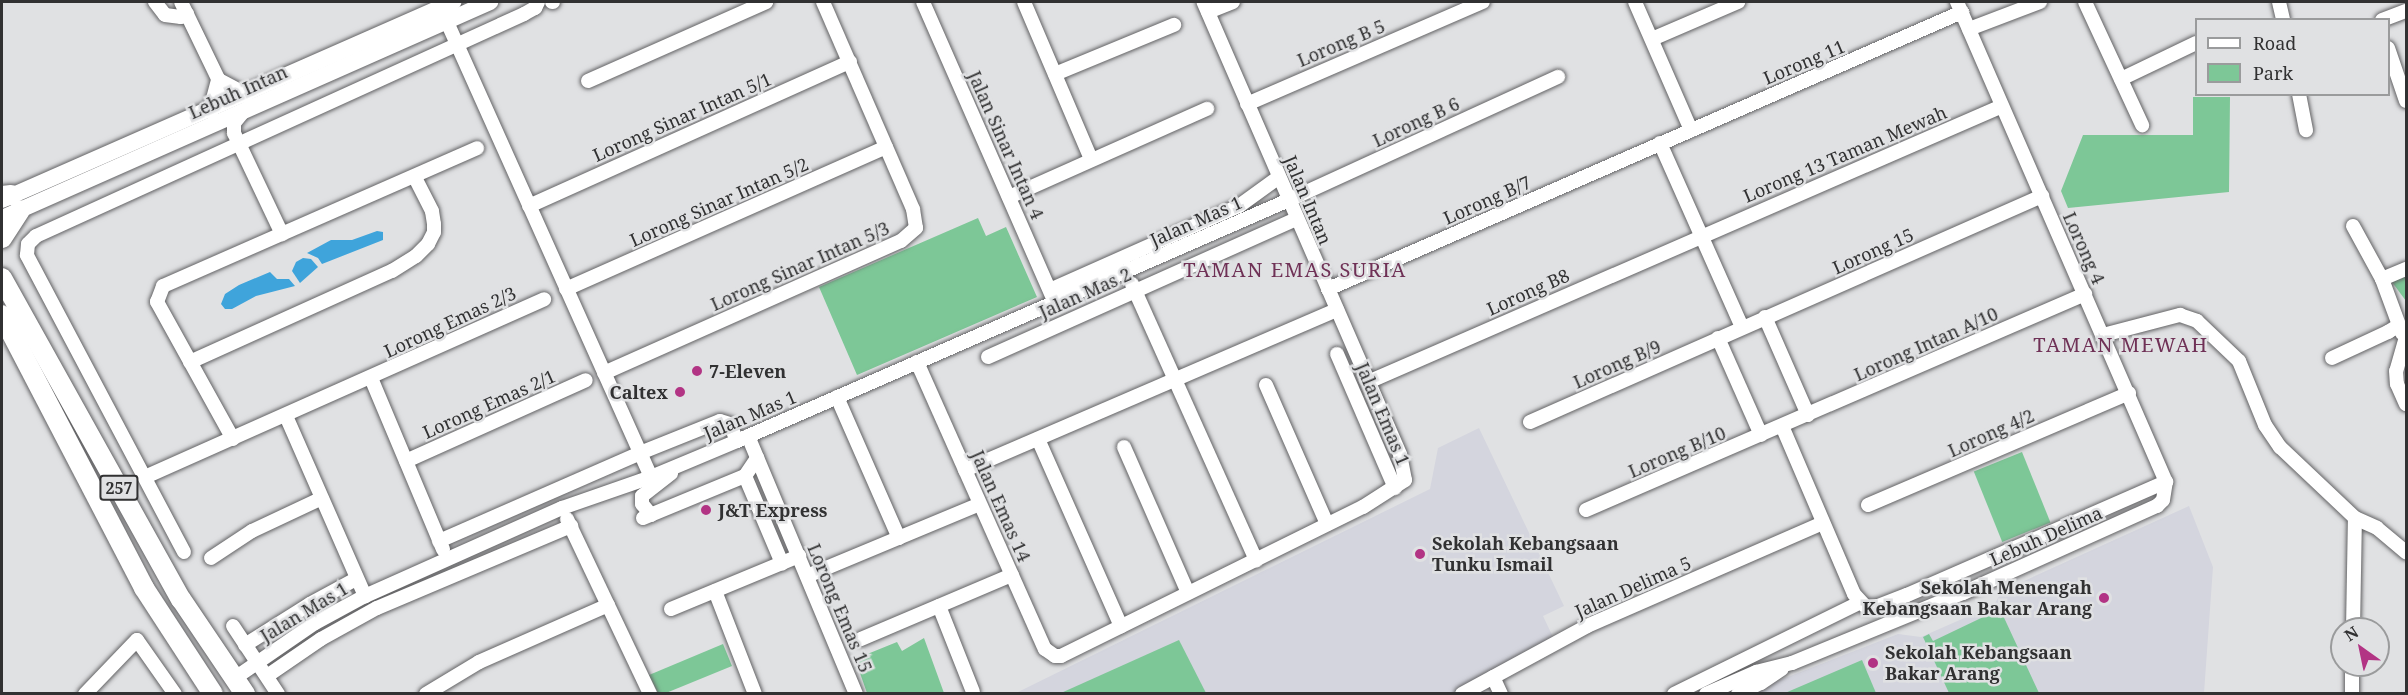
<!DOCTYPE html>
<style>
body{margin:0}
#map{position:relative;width:2408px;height:695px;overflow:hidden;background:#e0e1e3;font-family:"Noto Serif",serif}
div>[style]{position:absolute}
.built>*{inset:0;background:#d4d5de}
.green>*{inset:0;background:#7dc797;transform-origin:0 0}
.water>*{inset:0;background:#3fa4db}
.roads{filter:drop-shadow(0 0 2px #626264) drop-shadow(0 0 2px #626264)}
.minor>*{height:14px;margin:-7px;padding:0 7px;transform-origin:7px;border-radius:7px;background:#fff}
.major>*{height:16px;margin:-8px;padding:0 8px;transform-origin:8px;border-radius:8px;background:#fff}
.highway>*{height:20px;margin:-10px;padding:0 10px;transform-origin:10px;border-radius:10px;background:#fff}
.dots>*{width:16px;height:16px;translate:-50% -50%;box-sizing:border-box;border:3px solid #e0e1e3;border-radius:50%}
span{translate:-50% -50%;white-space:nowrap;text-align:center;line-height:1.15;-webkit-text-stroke:5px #e0e1e3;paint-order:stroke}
.shield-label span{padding:2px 4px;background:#e0e1e3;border:2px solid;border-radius:4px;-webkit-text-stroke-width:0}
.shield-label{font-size:16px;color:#313132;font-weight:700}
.street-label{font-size:18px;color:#313132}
.poi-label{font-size:18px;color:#313132;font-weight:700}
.left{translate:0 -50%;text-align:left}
.right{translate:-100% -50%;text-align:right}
.neighbourhood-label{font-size:20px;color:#6f3156;letter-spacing:1.5px}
.frame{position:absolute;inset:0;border:3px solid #313132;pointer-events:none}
.legend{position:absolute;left:2195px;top:18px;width:195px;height:78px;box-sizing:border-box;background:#e0e1e3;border:2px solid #9a9b9c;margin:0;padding:8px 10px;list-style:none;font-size:18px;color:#313132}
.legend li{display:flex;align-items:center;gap:12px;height:30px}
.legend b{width:30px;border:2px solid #9a9b9c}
.north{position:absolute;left:2330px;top:617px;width:60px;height:60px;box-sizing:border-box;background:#e0e1e3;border:2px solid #9a9b9c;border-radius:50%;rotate:327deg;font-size:16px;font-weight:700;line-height:24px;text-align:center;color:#313132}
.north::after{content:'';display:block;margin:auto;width:21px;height:27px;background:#b23484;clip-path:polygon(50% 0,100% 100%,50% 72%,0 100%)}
</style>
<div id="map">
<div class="built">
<div style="clip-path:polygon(1479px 428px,1564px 606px,1543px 616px,1553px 637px,1451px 693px,1014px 694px,1430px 489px,1438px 448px)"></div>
<div style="clip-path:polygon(2189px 506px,2213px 567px,2204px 693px,1753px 694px,1752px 691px,1898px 634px,1921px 637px,1994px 605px,2002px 591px)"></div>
</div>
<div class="green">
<div style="clip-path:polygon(2193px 97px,2230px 97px,2229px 192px,2068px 208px,2061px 191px,2083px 135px,2193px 135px)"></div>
<div style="clip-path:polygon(978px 218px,986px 236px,1006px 227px,1037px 297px,857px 375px,819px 287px)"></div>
<div style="clip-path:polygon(2406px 276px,2406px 301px,2392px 282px)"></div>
<div style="left:2022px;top:452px;width:76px;height:52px;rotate:68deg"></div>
<div style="clip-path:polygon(2000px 609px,2039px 693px,1949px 693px,1923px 637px,1929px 634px,1933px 641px)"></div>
<div style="clip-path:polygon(924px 638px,944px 693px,867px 693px,855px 659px,897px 642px,902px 651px)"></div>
<div style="clip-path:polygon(1179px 640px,1206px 693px,1061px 693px)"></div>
<div style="clip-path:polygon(723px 644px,732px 666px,666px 693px,658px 693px,649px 675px)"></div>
<div style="clip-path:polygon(1862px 660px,1876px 693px,1785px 693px)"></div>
</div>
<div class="water">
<div style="clip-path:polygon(377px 231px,383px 232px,383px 240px,322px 264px,318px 258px,307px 253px,331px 240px,352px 240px)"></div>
<div style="clip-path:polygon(303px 258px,311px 259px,318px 267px,300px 283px,292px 271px,296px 262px)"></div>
<div style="clip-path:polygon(270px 272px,277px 279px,289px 279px,295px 286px,256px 296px,232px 309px,225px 309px,221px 304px,225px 294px,239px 285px)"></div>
</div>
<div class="roads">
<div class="minor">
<div style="left:155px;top:2px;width:16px;rotate:52deg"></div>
<div style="left:165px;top:15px;width:16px;rotate:7deg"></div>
<div style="left:181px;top:17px;width:7px;rotate:-27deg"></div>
<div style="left:181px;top:2px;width:97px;rotate:64.2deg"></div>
<div style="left:552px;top:2px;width:1px"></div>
<div style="left:923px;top:2px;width:328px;rotate:66.3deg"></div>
<div style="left:1024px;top:2px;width:171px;rotate:66.9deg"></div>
<div style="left:1635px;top:2px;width:140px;rotate:66.4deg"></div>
<div style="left:2085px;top:2px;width:136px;rotate:65.1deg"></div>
<div style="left:2279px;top:2px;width:18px;rotate:77deg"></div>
<div style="left:1208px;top:12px;width:27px;rotate:-22deg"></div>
<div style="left:443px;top:13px;width:508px;rotate:65.85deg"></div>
<div style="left:2382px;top:20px;width:26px;rotate:-21deg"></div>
<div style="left:1969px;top:29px;width:76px;rotate:-20.8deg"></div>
<div style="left:1652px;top:39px;width:94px;rotate:-23.3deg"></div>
<div style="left:2388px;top:48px;width:56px;rotate:71.2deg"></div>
<div style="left:1055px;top:74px;width:129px;rotate:-22.4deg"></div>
<div style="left:2121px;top:79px;width:83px;rotate:-25.6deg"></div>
<div style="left:588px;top:81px;width:195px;rotate:-23.9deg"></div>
<div style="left:2299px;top:94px;width:37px;rotate:79deg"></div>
<div style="left:1247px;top:104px;width:257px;rotate:-23.4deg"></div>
<div style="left:243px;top:112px;width:14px;rotate:129deg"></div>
<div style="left:234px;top:123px;width:10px;rotate:90deg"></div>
<div style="left:234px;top:133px;width:112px;rotate:64.6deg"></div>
<div style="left:1660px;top:143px;width:201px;rotate:66deg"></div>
<div style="left:1009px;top:197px;width:217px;rotate:-24deg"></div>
<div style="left:529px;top:206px;width:352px;rotate:-24.2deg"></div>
<div style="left:2353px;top:226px;width:60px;rotate:61.3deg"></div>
<div style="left:2382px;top:279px;width:26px;rotate:-23deg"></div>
<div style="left:2382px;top:279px;width:58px;rotate:69.7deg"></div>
<div style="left:1132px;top:284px;width:303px;rotate:65.8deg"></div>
<div style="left:566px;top:289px;width:350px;rotate:-23.9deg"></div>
<div style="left:1328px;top:289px;width:692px;rotate:-23.6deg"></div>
<div style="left:1050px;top:290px;width:207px;rotate:-24deg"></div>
<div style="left:1239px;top:206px;width:49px;rotate:-35.9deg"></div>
<div style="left:1765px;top:317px;width:107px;rotate:66.3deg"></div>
<div style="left:2103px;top:335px;width:80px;rotate:-14.6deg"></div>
<div style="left:2180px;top:315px;width:18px;rotate:19deg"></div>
<div style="left:2197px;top:321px;width:58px;rotate:43.6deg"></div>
<div style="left:2239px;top:361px;width:69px;rotate:67.9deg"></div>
<div style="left:2265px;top:425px;width:27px;rotate:56deg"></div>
<div style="left:2280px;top:447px;width:103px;rotate:43.4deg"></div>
<div style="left:2355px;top:518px;width:24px;rotate:24deg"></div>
<div style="left:2377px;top:528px;width:38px;rotate:40deg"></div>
<div style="left:2406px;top:337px;width:35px;rotate:106deg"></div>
<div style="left:2396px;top:371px;width:13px;rotate:86deg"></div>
<div style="left:2397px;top:384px;width:22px;rotate:66deg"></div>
<div style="left:1718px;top:338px;width:106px;rotate:66.1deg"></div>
<div style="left:1337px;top:354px;width:146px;rotate:66.6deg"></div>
<div style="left:988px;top:357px;width:338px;rotate:-24.1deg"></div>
<div style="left:2332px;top:358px;width:62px;rotate:-24.9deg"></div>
<div style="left:2388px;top:332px;width:13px;rotate:-32deg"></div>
<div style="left:190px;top:362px;width:222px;rotate:-24.3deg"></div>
<div style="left:392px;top:271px;width:28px;rotate:-32deg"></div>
<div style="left:416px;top:256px;width:17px;rotate:-45deg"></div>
<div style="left:428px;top:244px;width:13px;rotate:-63deg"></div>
<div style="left:434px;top:232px;width:8px;rotate:-90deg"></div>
<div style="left:434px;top:224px;width:13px;rotate:-99deg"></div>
<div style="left:432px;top:211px;width:38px;rotate:-117deg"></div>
<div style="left:917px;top:362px;width:314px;rotate:66deg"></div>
<div style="left:1045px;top:649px;width:12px;rotate:35deg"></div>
<div style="left:1055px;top:656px;width:6px"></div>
<div style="left:1061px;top:656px;width:337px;rotate:-26.3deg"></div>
<div style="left:1363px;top:507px;width:50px;rotate:-32.7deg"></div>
<div style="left:1405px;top:480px;width:26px;rotate:-101deg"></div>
<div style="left:1400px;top:454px;width:493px;rotate:-113.5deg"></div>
<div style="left:604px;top:373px;width:325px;rotate:-24deg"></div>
<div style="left:901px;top:241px;width:20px;rotate:-41deg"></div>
<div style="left:916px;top:228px;width:19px;rotate:-99deg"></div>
<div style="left:913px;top:209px;width:226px;rotate:-113.5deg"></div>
<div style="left:371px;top:378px;width:186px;rotate:67.2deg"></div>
<div style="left:1368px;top:382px;width:691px;rotate:-23.52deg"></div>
<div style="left:1266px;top:385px;width:152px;rotate:66.3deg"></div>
<div style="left:837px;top:397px;width:154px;rotate:66.3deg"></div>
<div style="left:286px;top:416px;width:197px;rotate:66.3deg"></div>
<div style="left:1530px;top:422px;width:560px;rotate:-23.82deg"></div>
<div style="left:1782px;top:426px;width:183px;rotate:66.8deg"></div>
<div style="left:1854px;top:594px;width:18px;rotate:47deg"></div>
<div style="left:1866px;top:607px;width:12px;rotate:-5deg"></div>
<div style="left:1878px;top:606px;width:31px;rotate:-21deg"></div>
<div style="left:1907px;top:595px;width:283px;rotate:-23.6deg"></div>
<div style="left:748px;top:436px;width:280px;rotate:67.3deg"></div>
<div style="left:233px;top:439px;width:157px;rotate:-119deg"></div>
<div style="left:157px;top:302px;width:17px;rotate:-69deg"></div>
<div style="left:163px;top:286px;width:343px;rotate:-23.7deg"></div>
<div style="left:1038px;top:439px;width:205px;rotate:66.1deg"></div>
<div style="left:1124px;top:447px;width:159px;rotate:66.3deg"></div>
<div style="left:406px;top:461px;width:197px;rotate:-24.2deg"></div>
<div style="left:965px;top:470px;width:405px;rotate:-23.3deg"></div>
<div style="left:745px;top:476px;width:95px;rotate:67deg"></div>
<div style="left:145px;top:477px;width:437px;rotate:-24deg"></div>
<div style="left:1868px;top:505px;width:284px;rotate:-23.2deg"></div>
<div style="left:1586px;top:510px;width:544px;rotate:-23.41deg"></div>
<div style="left:651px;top:515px;width:14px;rotate:-129deg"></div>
<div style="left:642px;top:504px;width:8px;rotate:-90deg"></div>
<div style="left:642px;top:496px;width:37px;rotate:-38deg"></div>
<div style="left:643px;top:518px;width:110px;rotate:-22.4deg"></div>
<div style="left:745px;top:476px;width:22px;rotate:-56deg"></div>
<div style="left:567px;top:519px;width:194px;rotate:64.6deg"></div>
<div style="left:439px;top:541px;width:219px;rotate:-23.6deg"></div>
<div style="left:640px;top:453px;width:86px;rotate:-21.8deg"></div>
<div style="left:720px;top:421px;width:10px;rotate:17deg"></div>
<div style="left:730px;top:424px;width:18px;rotate:68deg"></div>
<div style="left:184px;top:552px;width:336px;rotate:-117.9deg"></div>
<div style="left:27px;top:255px;width:11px;rotate:-85deg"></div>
<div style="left:28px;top:244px;width:11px;rotate:-45deg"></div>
<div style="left:36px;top:236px;width:536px;rotate:-24.46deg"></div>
<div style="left:524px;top:14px;width:13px;rotate:-29deg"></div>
<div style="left:535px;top:8px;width:7px;rotate:-63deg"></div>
<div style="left:211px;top:558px;width:49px;rotate:-33.4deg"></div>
<div style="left:252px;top:531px;width:77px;rotate:-25.2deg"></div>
<div style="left:807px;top:576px;width:187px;rotate:-22.6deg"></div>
<div style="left:715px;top:591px;width:110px;rotate:68.8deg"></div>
<div style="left:939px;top:606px;width:92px;rotate:68.4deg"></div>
<div style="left:671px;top:609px;width:139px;rotate:-22.5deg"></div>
<div style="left:233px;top:626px;width:82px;rotate:56.5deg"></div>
<div style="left:2353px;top:629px;width:111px;rotate:-89deg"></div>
<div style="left:861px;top:639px;width:164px;rotate:-23deg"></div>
<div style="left:245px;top:645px;width:77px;rotate:-32.2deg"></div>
<div style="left:310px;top:604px;width:52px;rotate:-28.5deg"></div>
<div style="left:267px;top:676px;width:65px;rotate:-34.4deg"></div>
<div style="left:321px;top:639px;width:64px;rotate:-29deg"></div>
<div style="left:377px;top:608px;width:211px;rotate:-22.9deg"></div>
<div style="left:1493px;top:677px;width:19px;rotate:65deg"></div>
<div style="left:235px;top:678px;width:97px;rotate:-34.5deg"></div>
<div style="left:315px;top:623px;width:57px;rotate:-28.4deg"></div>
<div style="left:365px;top:596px;width:216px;rotate:-24.1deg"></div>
<div style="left:562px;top:508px;width:94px;rotate:-19.2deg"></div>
<div style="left:651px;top:477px;width:93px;rotate:-22.7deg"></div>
<div style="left:737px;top:441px;width:602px;rotate:-23.59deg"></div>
<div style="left:1289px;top:200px;width:296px;rotate:-24.6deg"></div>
<div style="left:85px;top:694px;width:75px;rotate:-46.1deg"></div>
<div style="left:137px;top:640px;width:66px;rotate:54.9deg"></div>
<div style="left:426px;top:694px;width:62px;rotate:-31.1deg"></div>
<div style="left:479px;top:662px;width:141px;rotate:-23.8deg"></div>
<div style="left:1462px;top:694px;width:142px;rotate:-28.5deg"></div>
<div style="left:1587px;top:626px;width:257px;rotate:-23.6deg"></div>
<div style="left:1674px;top:694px;width:206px;rotate:-26.2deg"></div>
<div style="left:1706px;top:694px;width:55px;rotate:-23.7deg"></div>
<div style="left:1756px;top:672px;width:37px;rotate:-14deg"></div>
<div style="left:1792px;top:663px;width:185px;rotate:-22.3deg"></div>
<div style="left:1963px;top:593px;width:213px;rotate:-24.2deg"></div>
<div style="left:2157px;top:506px;width:8px;rotate:-45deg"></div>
<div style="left:2163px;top:500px;width:18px;rotate:-81deg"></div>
<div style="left:2166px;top:482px;width:524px;rotate:-113.53deg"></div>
<div style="left:1738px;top:694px;width:25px;rotate:-26deg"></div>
<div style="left:1761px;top:683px;width:25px;rotate:-34deg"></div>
<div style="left:2352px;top:694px;width:29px;rotate:-90deg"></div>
</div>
<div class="major">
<div style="left:211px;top:110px;width:30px;rotate:-75deg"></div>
<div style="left:219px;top:81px;width:30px;rotate:28deg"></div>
<div style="left:2px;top:200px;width:493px;rotate:-23.7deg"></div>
<div style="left:2px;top:218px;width:534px;rotate:-23.88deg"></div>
</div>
<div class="highway">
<div style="left:2px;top:196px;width:9px;rotate:-6deg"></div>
<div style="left:2px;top:238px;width:33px;rotate:-57deg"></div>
<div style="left:2px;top:278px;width:368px;rotate:60.9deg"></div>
<div style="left:181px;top:599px;width:115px;rotate:56deg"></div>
<div style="left:2px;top:315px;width:308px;rotate:62.5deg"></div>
<div style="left:144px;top:588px;width:126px;rotate:56.9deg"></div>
</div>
</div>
<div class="dots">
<div style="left:697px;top:371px;background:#b23484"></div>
<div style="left:680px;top:392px;background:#b23484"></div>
<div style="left:706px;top:510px;background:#b23484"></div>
<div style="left:1420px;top:554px;background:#b23484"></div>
<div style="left:2104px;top:598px;background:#b23484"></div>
<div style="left:1873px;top:663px;background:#b23484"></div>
</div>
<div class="shield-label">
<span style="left:119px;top:488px">257</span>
</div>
<div class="street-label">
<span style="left:1341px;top:43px;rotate:-23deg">Lorong B 5</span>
<span style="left:1804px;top:62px;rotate:-23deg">Lorong 11</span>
<span style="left:238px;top:92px;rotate:-24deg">Lebuh Intan</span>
<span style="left:682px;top:117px;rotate:-24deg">Lorong Sinar Intan 5/1</span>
<span style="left:1416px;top:122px;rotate:-25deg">Lorong B 6</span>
<span style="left:1006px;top:145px;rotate:66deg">Jalan Sinar Intan 4</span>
<span style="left:1845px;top:154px;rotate:-23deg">Lorong 13 Taman Mewah</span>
<span style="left:1308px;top:200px;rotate:67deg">Jalan Intan</span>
<span style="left:1487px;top:200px;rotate:-24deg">Lorong B/7</span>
<span style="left:719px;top:202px;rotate:-24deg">Lorong Sinar Intan 5/2</span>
<span style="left:1196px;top:221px;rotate:-24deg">Jalan Mas 1</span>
<span style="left:2084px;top:248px;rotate:66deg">Lorong 4</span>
<span style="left:1873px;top:251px;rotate:-24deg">Lorong 15</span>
<span style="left:800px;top:266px;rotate:-24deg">Lorong Sinar Intan 5/3</span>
<span style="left:1528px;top:292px;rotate:-24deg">Lorong B8</span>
<span style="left:1085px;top:293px;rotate:-24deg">Jalan Mas 2</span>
<span style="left:450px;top:322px;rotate:-25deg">Lorong Emas 2/3</span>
<span style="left:1926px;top:344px;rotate:-24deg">Lorong Intan A/10</span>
<span style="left:1617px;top:364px;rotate:-24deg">Lorong B/9</span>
<span style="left:489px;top:404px;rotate:-24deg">Lorong Emas 2/1</span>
<span style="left:1383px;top:414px;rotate:67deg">Jalan Emas 1</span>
<span style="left:750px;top:415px;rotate:-23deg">Jalan Mas 1</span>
<span style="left:1991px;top:433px;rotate:-24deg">Lorong 4/2</span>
<span style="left:1677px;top:452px;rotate:-23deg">Lorong B/10</span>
<span style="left:1001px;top:506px;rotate:66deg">Jalan Emas 14</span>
<span style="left:2046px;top:536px;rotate:-24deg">Lebuh Delima</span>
<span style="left:1633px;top:587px;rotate:-24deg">Jalan Delima 5</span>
<span style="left:840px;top:608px;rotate:67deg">Lorong Emas 15</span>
<span style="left:304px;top:612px;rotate:-31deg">Jalan Mas 1</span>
</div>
<div class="poi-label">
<span class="left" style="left:709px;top:371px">7-Eleven</span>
<span class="right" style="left:668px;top:392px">Caltex</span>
<span class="left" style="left:718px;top:510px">J&amp;T Express</span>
<span class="left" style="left:1432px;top:554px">Sekolah Kebangsaan<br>Tunku Ismail</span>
<span class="right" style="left:2092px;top:598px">Sekolah Menengah<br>Kebangsaan Bakar Arang</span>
<span class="left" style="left:1885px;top:663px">Sekolah Kebangsaan<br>Bakar Arang</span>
</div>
<div class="neighbourhood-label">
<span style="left:1295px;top:269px">TAMAN EMAS SURIA</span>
<span style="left:2121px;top:344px">TAMAN MEWAH</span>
</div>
<div class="frame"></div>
<ul class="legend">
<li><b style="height:8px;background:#fff"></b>Road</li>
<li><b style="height:16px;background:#7dc797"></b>Park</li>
</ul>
<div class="north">N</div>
</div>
